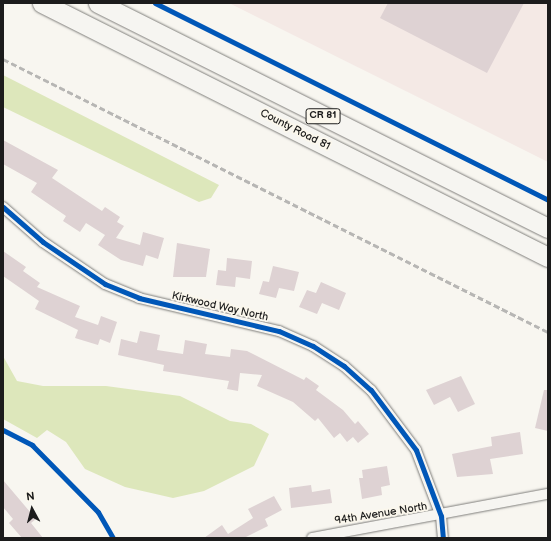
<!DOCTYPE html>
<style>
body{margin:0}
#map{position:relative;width:551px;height:541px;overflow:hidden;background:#f8f6f0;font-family:"Balsamiq Sans",sans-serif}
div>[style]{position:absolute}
.built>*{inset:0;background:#f4e9e5}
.green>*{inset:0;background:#dde7bb}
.building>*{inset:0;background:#ded2d3}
.roads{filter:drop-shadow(0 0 1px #7f7e7b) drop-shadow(0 0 1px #7f7e7b)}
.street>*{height:10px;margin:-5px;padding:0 5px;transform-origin:5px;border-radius:5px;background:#f6f5f1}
.highway>*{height:19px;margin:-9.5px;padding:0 9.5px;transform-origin:9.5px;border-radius:9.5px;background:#f6f5f1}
.rail>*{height:3px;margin-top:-1.5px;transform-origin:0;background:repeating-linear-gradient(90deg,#b7b6b4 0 6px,transparent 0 9px)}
.cycleway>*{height:5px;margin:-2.5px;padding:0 2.5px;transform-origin:2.5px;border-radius:2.5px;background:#0057b8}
span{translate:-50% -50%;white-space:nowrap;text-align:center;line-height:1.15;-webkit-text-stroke:3.5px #fbf7ec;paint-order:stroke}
.shield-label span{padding:1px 3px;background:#fbf7ec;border:1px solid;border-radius:3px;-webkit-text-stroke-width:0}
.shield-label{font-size:10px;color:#1c1c1c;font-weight:700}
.street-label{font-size:11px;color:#1c1c1c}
.frame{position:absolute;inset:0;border:4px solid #1c1c1c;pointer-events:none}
.north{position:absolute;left:12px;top:489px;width:40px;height:40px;-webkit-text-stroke:3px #fbf7ec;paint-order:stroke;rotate:353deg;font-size:11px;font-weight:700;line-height:16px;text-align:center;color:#1c1c1c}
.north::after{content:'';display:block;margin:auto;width:14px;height:18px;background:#1c1c1c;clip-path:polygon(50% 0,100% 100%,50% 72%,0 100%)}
</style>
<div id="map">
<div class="built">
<div style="clip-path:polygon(229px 3px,548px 3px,548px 162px)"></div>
</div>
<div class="green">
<div style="clip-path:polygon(3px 75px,219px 185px,211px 198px,199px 202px,3px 107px)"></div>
<div style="clip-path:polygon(3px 356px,17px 381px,43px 386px,106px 386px,180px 396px,230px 421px,251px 424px,269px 434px,254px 466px,204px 491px,173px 498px,125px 487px,85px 469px,66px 442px,47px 430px,37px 438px,3px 419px)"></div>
</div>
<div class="building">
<div style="clip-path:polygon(388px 3px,524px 3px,487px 73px,380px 18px)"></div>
<div style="clip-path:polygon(3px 140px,58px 170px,52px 178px,102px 211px,105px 207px,120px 217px,117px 222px,124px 226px,116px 238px,140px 245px,143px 232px,164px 238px,158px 259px,146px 255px,143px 266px,121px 260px,98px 245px,105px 235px,86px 223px,80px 232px,63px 221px,66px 216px,31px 192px,37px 183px,3px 164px)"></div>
<div style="clip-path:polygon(177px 243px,210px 249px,206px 277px,173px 277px)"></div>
<div style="clip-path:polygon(3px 251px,26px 267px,23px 271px,40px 283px,37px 287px,80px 306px,75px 317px,98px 325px,101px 316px,117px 322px,110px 343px,100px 339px,98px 345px,75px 338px,78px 330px,35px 309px,39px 301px,3px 276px)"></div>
<div style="clip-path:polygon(227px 258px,252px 261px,250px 279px,236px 277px,235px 287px,216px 285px,218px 270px,226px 271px)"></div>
<div style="clip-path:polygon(273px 266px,299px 272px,294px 291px,279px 288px,276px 298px,259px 294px,263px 281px,269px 282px)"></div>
<div style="clip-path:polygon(321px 282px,346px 293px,339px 310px,322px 303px,317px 314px,299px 307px,307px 290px,316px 293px)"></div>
<div style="clip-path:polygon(140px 331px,160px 335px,157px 350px,183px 354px,185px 340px,207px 344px,205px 354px,230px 357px,231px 349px,247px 351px,304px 380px,306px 377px,319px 386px,316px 390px,343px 410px,355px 424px,358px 421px,369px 434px,358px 443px,353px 437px,347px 442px,340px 433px,334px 438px,318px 418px,315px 421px,293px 402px,257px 386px,262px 375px,240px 373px,238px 391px,227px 389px,229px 381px,163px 371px,164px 365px,118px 355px,121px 339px,137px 343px)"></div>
<div style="clip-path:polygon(461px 376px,475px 404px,458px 412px,450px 397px,434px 405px,426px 390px)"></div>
<div style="clip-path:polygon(544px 390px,548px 390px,548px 431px,535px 428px)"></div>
<div style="clip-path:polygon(520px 432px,523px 454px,490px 459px,493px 474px,457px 477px,452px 454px,492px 446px,491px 437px)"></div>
<div style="clip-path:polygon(387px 466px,390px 485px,381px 487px,382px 495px,362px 499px,359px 478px,363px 478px,362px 470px)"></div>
<div style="clip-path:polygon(3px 480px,36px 519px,31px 523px,43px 538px,22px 538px,9px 523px,13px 519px,3px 507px)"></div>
<div style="clip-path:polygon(311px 485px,312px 492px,330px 489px,332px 503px,291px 508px,289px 488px)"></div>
<div style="clip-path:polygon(274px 496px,282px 510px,265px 519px,268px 526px,244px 538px,204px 538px,222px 525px,228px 534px,253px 518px,248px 509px)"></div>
</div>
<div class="roads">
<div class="street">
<div style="left:3px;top:207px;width:53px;rotate:41.2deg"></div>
<div style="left:43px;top:242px;width:75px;rotate:34.1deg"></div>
<div style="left:105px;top:284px;width:37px;rotate:22deg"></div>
<div style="left:139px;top:298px;width:144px;rotate:13.3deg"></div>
<div style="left:279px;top:331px;width:37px;rotate:24deg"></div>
<div style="left:313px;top:346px;width:37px;rotate:33deg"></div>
<div style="left:344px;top:366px;width:36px;rotate:42deg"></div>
<div style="left:371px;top:390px;width:75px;rotate:53.1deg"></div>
<div style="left:416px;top:450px;width:71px;rotate:69.3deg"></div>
<div style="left:441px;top:516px;width:22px;rotate:85deg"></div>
<div style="left:312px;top:538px;width:240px;rotate:-10.6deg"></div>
</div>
<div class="highway">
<div style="left:42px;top:3px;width:566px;rotate:26.66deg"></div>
<div style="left:98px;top:3px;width:503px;rotate:26.57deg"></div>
</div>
</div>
<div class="rail">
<div style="left:3px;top:59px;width:610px;rotate:26.61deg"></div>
</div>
<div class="cycleway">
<div style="left:155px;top:3px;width:440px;rotate:26.6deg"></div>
<div style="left:3px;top:207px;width:53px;rotate:41.2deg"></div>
<div style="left:43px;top:242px;width:75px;rotate:34.1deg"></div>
<div style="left:105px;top:284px;width:37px;rotate:22deg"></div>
<div style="left:139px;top:298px;width:144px;rotate:13.3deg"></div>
<div style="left:279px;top:331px;width:37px;rotate:24deg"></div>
<div style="left:313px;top:346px;width:37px;rotate:33deg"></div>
<div style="left:344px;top:366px;width:36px;rotate:42deg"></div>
<div style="left:371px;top:390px;width:75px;rotate:53.1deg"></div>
<div style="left:416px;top:450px;width:71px;rotate:69.3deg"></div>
<div style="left:441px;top:516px;width:22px;rotate:85deg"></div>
<div style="left:3px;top:430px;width:33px;rotate:27deg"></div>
<div style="left:32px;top:445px;width:94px;rotate:45.4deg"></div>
<div style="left:98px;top:512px;width:30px;rotate:60deg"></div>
</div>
<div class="shield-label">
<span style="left:323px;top:116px">CR 81</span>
</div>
<div class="street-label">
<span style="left:295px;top:130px;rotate:27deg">County Road 81</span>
<span style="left:220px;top:307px;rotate:13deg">Kirkwood Way North</span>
<span style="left:381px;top:514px;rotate:-9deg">94th Avenue North</span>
</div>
<div class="frame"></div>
<div class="north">N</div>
</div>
